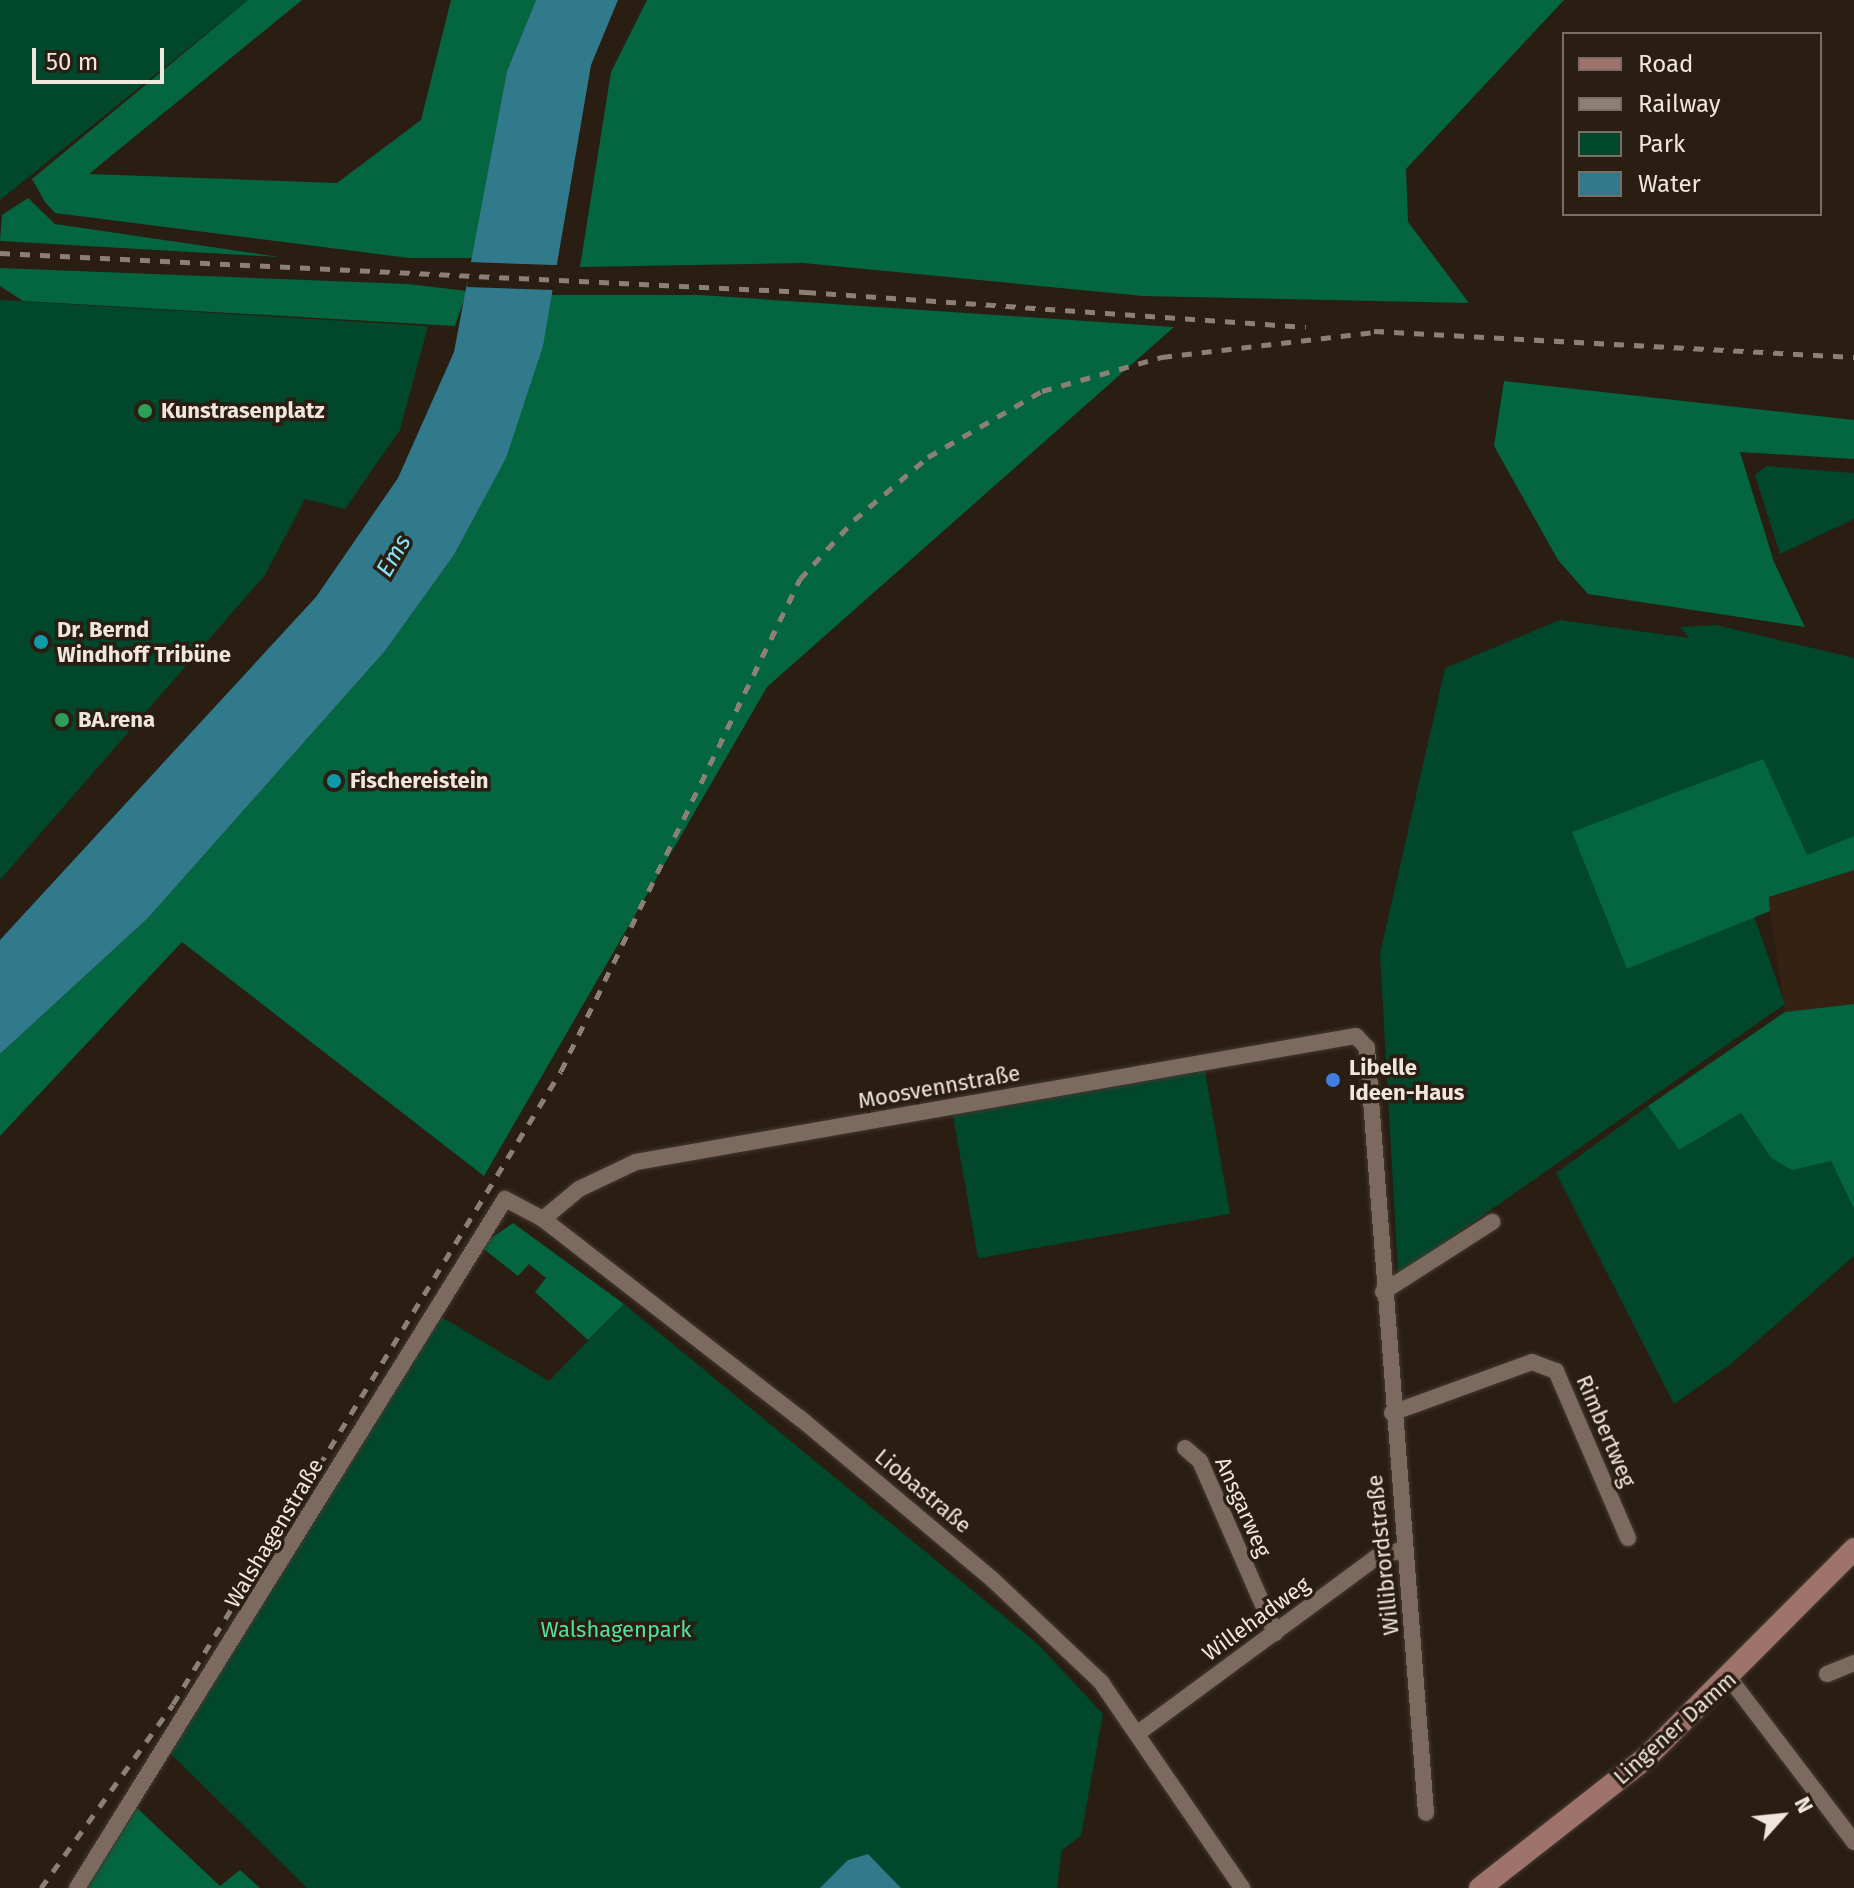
<!DOCTYPE html>
<meta charset="utf-8">
<style>
body{margin:0}
#map{position:relative;width:1854px;height:1888px;overflow:hidden;background:#2a1d12;font-family:"Fira Sans",sans-serif}
div>[style]{position:absolute}
.built>*{inset:0;background:#352212}
.green>*{inset:0;background:#01472b;transform-origin:0 0}
.forest>*{inset:0;background:#036640}
.water>*{inset:0;background:#307a8b}
.pier>*{inset:0;background:#2a1d12;transform-origin:0 0}
.roads{filter:drop-shadow(0 0 2px #433832) drop-shadow(0 0 2px #433832)}
.minor>*{height:16px;margin:-8px;padding:0 8px;transform-origin:8px;border-radius:8px;background:#7b6a5d}
.secondary>*{height:22px;margin:-11px;padding:0 11px;transform-origin:11px;border-radius:11px;background:#9e736b}
.rail>*{height:5px;margin-top:-2.5px;transform-origin:0;background:repeating-linear-gradient(90deg,#8b7f76 0 10px,transparent 0 20px)}
.dots>*{width:22px;height:22px;translate:-50% -50%;box-sizing:border-box;border:4px solid #2a1d12;border-radius:50%}
span{translate:-50% -50%;white-space:nowrap;text-align:center;line-height:1.15;-webkit-text-stroke:7px #2a1d12;paint-order:stroke}
.poi-label{font-size:22px;color:#f0e6de;font-weight:700}
.left{translate:0 -50%;text-align:left}
.street-label{font-size:22px;color:#f0e6de}
.park-label{font-size:22px;color:#52e29e}
.water-label{font-size:24px;color:#86e4fa;font-style:italic}
.legend{position:absolute;left:1562px;top:32px;width:260px;height:184px;box-sizing:border-box;background:#2a1d12;border:2px solid #796d64;margin:0;padding:10px 14px;list-style:none;font-size:24px;color:#f0e6de}
.legend li{display:flex;align-items:center;gap:16px;height:40px}
.legend b{width:40px;border:2px solid #796d64}
.north{position:absolute;left:1742px;top:1776px;width:80px;height:80px;-webkit-text-stroke:6px #2a1d12;paint-order:stroke;rotate:63deg;font-size:22px;font-weight:700;line-height:32px;text-align:center;color:#f0e6de}
.north::after{content:'';display:block;margin:auto;width:28px;height:36px;background:#f0e6de;clip-path:polygon(50% 0,100% 100%,50% 72%,0 100%)}
.scale{position:absolute;left:32px;top:48px;width:132px;height:36px;box-sizing:border-box;border:4px solid #f0e6de;border-top:0;padding-left:10px;font-size:24px;line-height:28px;white-space:nowrap;color:#f0e6de;-webkit-text-stroke:6px #2a1d12;paint-order:stroke}
</style>
<div id="map">
<div class="built">
<div style="clip-path:polygon(1854px 870px,1854px 1004px,1785px 1012px,1768px 898px)"></div>
</div>
<div class="green">
<div style="clip-path:polygon(0 0,248px 0,0 200px)"></div>
<div style="clip-path:polygon(0 300px,428px 326px,400px 430px,345px 509px,305px 499px,265px 575px,0 880px)"></div>
<div style="clip-path:polygon(1766px 466px,1854px 473px,1854px 519px,1780px 554px,1755px 475px)"></div>
<div style="clip-path:polygon(1560px 620px,1689px 638px,1680px 627px,1716px 625px,1854px 658px,1854px 836px,1807px 855px,1627px 969px,1754px 916px,1785px 1004px,1398px 1275px,1380px 954px,1445px 668px)"></div>
<div style="left:1205px;top:1071px;width:145px;height:256px;rotate:80deg"></div>
<div style="clip-path:polygon(1648px 1106px,1679px 1150px,1741px 1113px,1771px 1158px,1831px 1161px,1854px 1209px,1854px 1256px,1731px 1364px,1674px 1404px,1556px 1173px)"></div>
<div style="clip-path:polygon(624px 1304px,1039px 1645px,1103px 1714px,1081px 1836px,1062px 1850px,1057px 1888px,307px 1888px,170px 1753px,440px 1316px,549px 1381px)"></div>
</div>
<div class="forest">
<div style="clip-path:polygon(248px 0,302px 0,89px 174px,337px 183px,421px 120px,451px 0,536px 0,507px 71px,473px 258px,409px 258px,55px 213px,45px 202px,32px 179px)"></div>
<div style="clip-path:polygon(647px 0,1564px 0,1406px 169px,1408px 222px,1469px 303px,1143px 296px,803px 263px,580px 267px,611px 72px)"></div>
<div style="clip-path:polygon(28px 198px,55px 224px,279px 257px,0 241px,2px 215px)"></div>
<div style="clip-path:polygon(0 268px,408px 284px,467px 291px,455px 326px,23px 301px,0 286px)"></div>
<div style="clip-path:polygon(551px 295px,700px 295px,1174px 327px,767px 687px,484px 1176px,182px 942px,0 1136px,0 1054px,148px 918px,385px 651px,454px 555px,506px 457px)"></div>
<div style="clip-path:polygon(1504px 381px,1854px 420px,1854px 459px,1740px 452px,1774px 562px,1805px 627px,1588px 594px,1558px 560px,1494px 446px)"></div>
<div style="clip-path:polygon(1763px 759px,1807px 855px,1854px 836px,1854px 870px,1769px 897px,1770px 911px,1627px 969px,1572px 832px)"></div>
<div style="clip-path:polygon(1854px 1004px,1854px 1209px,1831px 1161px,1792px 1170px,1771px 1158px,1741px 1113px,1679px 1150px,1648px 1106px,1785px 1012px)"></div>
<div style="clip-path:polygon(513px 1223px,624px 1304px,588px 1340px,535px 1292px,546px 1278px,529px 1264px,518px 1276px,480px 1246px)"></div>
<div style="clip-path:polygon(136px 1807px,220px 1886px,240px 1870px,260px 1888px,84px 1888px)"></div>
</div>
<div class="water">
<div style="clip-path:polygon(536px 0,618px 0,591px 65px,543px 346px,506px 458px,454px 555px,385px 651px,148px 918px,0 1054px,0 940px,316px 597px,398px 478px,454px 352px,507px 71px)"></div>
<div style="clip-path:polygon(868px 1854px,901px 1888px,820px 1888px,848px 1860px)"></div>
</div>
<div class="pier">
<div style="left:468px;top:262px;width:93px;height:25px;rotate:2deg"></div>
</div>
<div class="roads">
<div class="minor">
<div style="left:543px;top:1219px;width:47px;rotate:-39.8deg"></div>
<div style="left:579px;top:1189px;width:63px;rotate:-25.3deg"></div>
<div style="left:636px;top:1162px;width:731px;rotate:-9.93deg"></div>
<div style="left:1356px;top:1036px;width:16px;rotate:47deg"></div>
<div style="left:1367px;top:1048px;width:767px;rotate:85.59deg"></div>
<div style="left:1383px;top:1292px;width:130px;rotate:-32.7deg"></div>
<div style="left:1392px;top:1413px;width:149px;rotate:-20deg"></div>
<div style="left:1532px;top:1362px;width:26px;rotate:21deg"></div>
<div style="left:1556px;top:1371px;width:182px;rotate:66.7deg"></div>
<div style="left:1185px;top:1448px;width:20px;rotate:41deg"></div>
<div style="left:1200px;top:1461px;width:188px;rotate:66.4deg"></div>
<div style="left:1827px;top:1674px;width:29px;rotate:-22deg"></div>
<div style="left:1730px;top:1679px;width:205px;rotate:52.7deg"></div>
<div style="left:1138px;top:1733px;width:295px;rotate:-36.4deg"></div>
<div style="left:1375px;top:1558px;width:30px;rotate:-17deg"></div>
<div style="left:77px;top:1888px;width:811px;rotate:-58.15deg"></div>
<div style="left:505px;top:1199px;width:43px;rotate:27.8deg"></div>
<div style="left:543px;top:1219px;width:325px;rotate:37.8deg"></div>
<div style="left:800px;top:1418px;width:251px;rotate:40deg"></div>
<div style="left:992px;top:1579px;width:150px;rotate:43.4deg"></div>
<div style="left:1101px;top:1682px;width:250px;rotate:55.6deg"></div>
</div>
<div class="secondary">
<div style="left:1480px;top:1888px;width:211px;rotate:-38.1deg"></div>
<div style="left:1646px;top:1758px;width:295px;rotate:-45.1deg"></div>
</div>
</div>
<div class="rail">
<div style="left:0;top:253px;width:807px;rotate:2.77deg"></div>
<div style="left:806px;top:292px;width:501px;rotate:4deg"></div>
<div style="left:1374px;top:331px;width:481px;rotate:3.1deg"></div>
<div style="left:41px;top:1888px;width:226px;rotate:-54.3deg"></div>
<div style="left:173px;top:1704px;width:742px;rotate:-58.49deg"></div>
<div style="left:561px;top:1071px;width:547px;rotate:-64.09deg"></div>
<div style="left:800px;top:579px;width:80px;rotate:-47.5deg"></div>
<div style="left:854px;top:520px;width:97px;rotate:-40.4deg"></div>
<div style="left:928px;top:457px;width:132px;rotate:-30.1deg"></div>
<div style="left:1042px;top:391px;width:125px;rotate:-15.8deg"></div>
<div style="left:1162px;top:357px;width:223px;rotate:-6.7deg"></div>
</div>
<div class="dots">
<div style="left:145px;top:411px;background:#2e9e5b"></div>
<div style="left:41px;top:642px;background:#0f9aa8"></div>
<div style="left:62px;top:720px;background:#2e9e5b"></div>
<div style="left:334px;top:781px;background:#0f9aa8"></div>
<div style="left:1333px;top:1080px;background:#3f7fe0"></div>
</div>
<div class="poi-label">
<span class="left" style="left:161px;top:411px">Kunstrasenplatz</span>
<span class="left" style="left:57px;top:642px">Dr. Bernd<br>Windhoff Tribüne</span>
<span class="left" style="left:78px;top:720px">BA.rena</span>
<span class="left" style="left:350px;top:781px">Fischereistein</span>
<span class="left" style="left:1349px;top:1080px">Libelle<br>Ideen-Haus</span>
</div>
<div class="street-label">
<span style="left:939px;top:1087px;rotate:-10deg">Moosvennstraße</span>
<span style="left:1606px;top:1431px;rotate:67deg">Rimbertweg</span>
<span style="left:923px;top:1491px;rotate:40deg">Liobastraße</span>
<span style="left:1243px;top:1507px;rotate:66deg">Ansgarweg</span>
<span style="left:274px;top:1533px;rotate:-59deg">Walshagenstraße</span>
<span style="left:1383px;top:1555px;rotate:-96deg">Willibrordstraße</span>
<span style="left:1256px;top:1619px;rotate:-36deg">Willehadweg</span>
<span style="left:1675px;top:1728px;rotate:-42deg">Lingener Damm</span>
</div>
<div class="park-label">
<span style="left:616px;top:1630px">Walshagenpark</span>
</div>
<div class="water-label">
<span style="left:394px;top:556px;rotate:-60deg">Ems</span>
</div>
<ul class="legend">
<li><b style="height:10px;background:#9e736b"></b>Road</li>
<li><b style="height:10px;background:#8b7f76"></b>Railway</li>
<li><b style="height:22px;background:#01472b"></b>Park</li>
<li><b style="height:22px;background:#307a8b"></b>Water</li>
</ul>
<div class="north">N</div>
<div class="scale">50 m</div>
</div>
